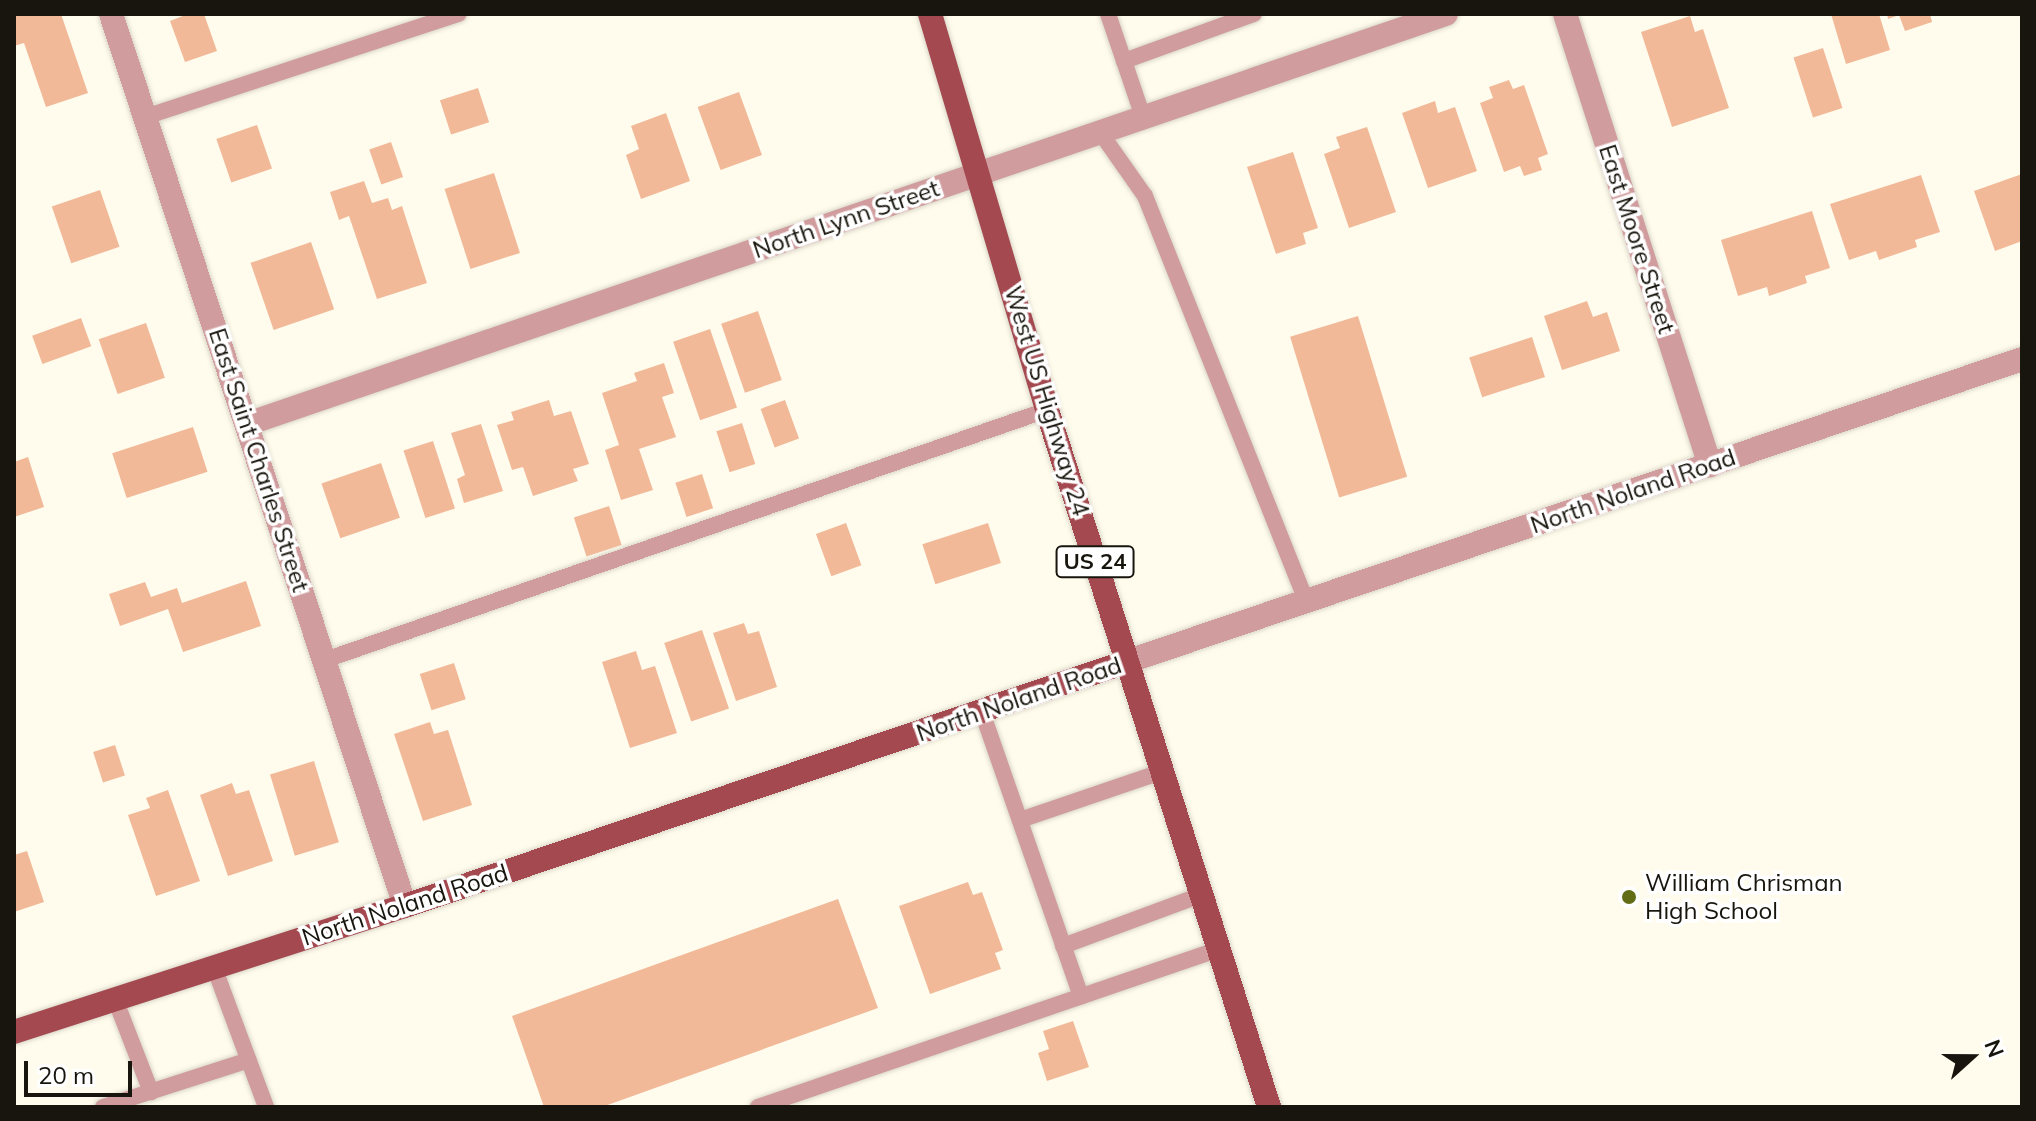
<!DOCTYPE html>
<style>
body{margin:0}
#map{position:relative;width:2036px;height:1121px;overflow:hidden;background:#fffced;font-family:Mulish,sans-serif}
div>[style]{position:absolute}
.building>*{inset:0;background:#f2b999;transform-origin:0 0}
.roads{filter:drop-shadow(0 0 2px #dad7c9) drop-shadow(0 0 2px #dad7c9)}
.service>*{height:16px;margin:-8px;padding:0 8px;transform-origin:8px;border-radius:8px;background:#d09c9d}
.minor>*{height:24px;margin:-12px;padding:0 12px;transform-origin:12px;border-radius:12px;background:#d09c9d}
.primary>*{height:24px;margin:-12px;padding:0 12px;transform-origin:12px;border-radius:12px;background:#a3494f}
.dots>*{width:22px;height:22px;translate:-50% -50%;box-sizing:border-box;border:4px solid #fff;border-radius:50%}
span{translate:-50% -50%;white-space:nowrap;text-align:center;line-height:1.15;-webkit-text-stroke:7px #fff;paint-order:stroke}
.shield-label span{padding:2px 6px;background:#fff;border:2px solid;border-radius:6px;-webkit-text-stroke-width:0}
.shield-label{font-size:22px;color:#17150d;font-weight:700}
.street-label{font-size:24px;color:#17150d}
.poi-label{font-size:24px;color:#17150d}
.left{translate:0 -50%;text-align:left}
.frame{position:absolute;inset:0;border:16px solid #17150d;pointer-events:none}
.north{position:absolute;left:1932px;top:1017px;width:80px;height:80px;-webkit-text-stroke:6px #fff;paint-order:stroke;rotate:69deg;font-size:22px;font-weight:700;line-height:32px;text-align:center;color:#17150d}
.north::after{content:'';display:block;margin:auto;width:28px;height:36px;background:#17150d;clip-path:polygon(50% 0,100% 100%,50% 72%,0 100%)}
.scale{position:absolute;left:24px;top:1061px;width:108px;height:36px;box-sizing:border-box;border:4px solid #17150d;border-top:0;padding-left:10px;font-size:24px;line-height:28px;white-space:nowrap;color:#17150d;-webkit-text-stroke:6px #fff;paint-order:stroke}
</style>
<div id="map">
<div class="building">
<div style="clip-path:polygon(14px 14px,61px 14px,88px 93px,46px 107px,24px 43px,14px 46px)"></div>
<div style="clip-path:polygon(188px 14px,204px 14px,217px 51px,185px 62px,170px 21px)"></div>
<div style="clip-path:polygon(1831px 14px,1879px 14px,1890px 50px,1846px 64px)"></div>
<div style="clip-path:polygon(1887px 14px,1930px 14px,1932px 22px,1905px 31px,1899px 15px,1888px 19px)"></div>
<div style="clip-path:polygon(1690px 16px,1695px 32px,1703px 29px,1729px 108px,1672px 127px,1641px 32px)"></div>
<div style="left:1823px;top:48px;width:63px;height:31px;rotate:72deg"></div>
<div style="clip-path:polygon(1509px 80px,1513px 89px,1524px 85px,1548px 154px,1538px 158px,1542px 170px,1524px 176px,1520px 166px,1504px 172px,1480px 103px,1493px 98px,1489px 87px)"></div>
<div style="left:478px;top:88px;width:36px;height:40px;rotate:72deg"></div>
<div style="left:739px;top:92px;width:67px;height:44px;rotate:70deg"></div>
<div style="clip-path:polygon(1435px 101px,1438px 113px,1455px 107px,1477px 171px,1428px 188px,1402px 113px)"></div>
<div style="clip-path:polygon(666px 113px,690px 181px,641px 199px,626px 155px,639px 149px,631px 126px)"></div>
<div style="left:257px;top:125px;width:46px;height:43px;rotate:71deg"></div>
<div style="clip-path:polygon(1367px 127px,1396px 212px,1349px 228px,1324px 154px,1340px 148px,1336px 137px)"></div>
<div style="left:391px;top:142px;width:37px;height:23px;rotate:71deg"></div>
<div style="clip-path:polygon(1293px 152px,1318px 228px,1303px 233px,1306px 244px,1276px 254px,1247px 167px)"></div>
<div style="left:494px;top:173px;width:84px;height:52px;rotate:72deg"></div>
<div style="clip-path:polygon(2022px 174px,2022px 241px,1995px 251px,1974px 191px)"></div>
<div style="clip-path:polygon(1921px 175px,1940px 232px,1915px 240px,1917px 247px,1879px 260px,1876px 251px,1849px 260px,1830px 204px)"></div>
<div style="clip-path:polygon(364px 181px,372px 203px,388px 198px,392px 210px,402px 206px,427px 283px,377px 299px,349px 216px,339px 220px,330px 192px)"></div>
<div style="left:100px;top:190px;width:60px;height:51px;rotate:71deg"></div>
<div style="clip-path:polygon(1812px 211px,1830px 268px,1805px 276px,1807px 283px,1769px 296px,1767px 287px,1738px 296px,1721px 240px)"></div>
<div style="left:311px;top:242px;width:71px;height:64px;rotate:71deg"></div>
<div style="clip-path:polygon(1587px 301px,1593px 317px,1607px 312px,1620px 351px,1562px 370px,1544px 316px)"></div>
<div style="left:758px;top:311px;width:73px;height:39px;rotate:71deg"></div>
<div style="left:1358px;top:316px;width:168px;height:71px;rotate:73deg"></div>
<div style="left:81px;top:318px;width:30px;height:52px;rotate:70deg"></div>
<div style="left:146px;top:323px;width:58px;height:50px;rotate:71deg"></div>
<div style="left:710px;top:329px;width:83px;height:39px;rotate:71deg"></div>
<div style="left:1532px;top:337px;width:42px;height:66px;rotate:72deg"></div>
<div style="clip-path:polygon(664px 363px,674px 393px,662px 397px,676px 437px,639px 449px,653px 490px,621px 500px,605px 450px,619px 445px,602px 393px,637px 381px,634px 373px)"></div>
<div style="clip-path:polygon(549px 400px,554px 416px,571px 411px,589px 464px,573px 469px,578px 481px,533px 496px,523px 467px,512px 470px,497px 425px,514px 420px,511px 412px)"></div>
<div style="left:785px;top:400px;width:41px;height:26px;rotate:70deg"></div>
<div style="left:742px;top:423px;width:43px;height:27px;rotate:72deg"></div>
<div style="clip-path:polygon(481px 424px,503px 491px,464px 503px,457px 479px,465px 475px,451px 433px)"></div>
<div style="left:193px;top:427px;width:47px;height:85px;rotate:72deg"></div>
<div style="left:433px;top:441px;width:71px;height:31px;rotate:72deg"></div>
<div style="clip-path:polygon(28px 457px,44px 507px,14px 517px,14px 462px)"></div>
<div style="left:381px;top:463px;width:58px;height:63px;rotate:71deg"></div>
<div style="left:702px;top:474px;width:36px;height:28px;rotate:72deg"></div>
<div style="left:609px;top:506px;width:41px;height:37px;rotate:72deg"></div>
<div style="left:846px;top:523px;width:45px;height:32px;rotate:70deg"></div>
<div style="left:988px;top:523px;width:42px;height:69px;rotate:72deg"></div>
<div style="clip-path:polygon(246px 581px,261px 626px,183px 652px,168px 609px,120px 626px,109px 594px,145px 582px,151px 597px,177px 588px,182px 603px)"></div>
<div style="clip-path:polygon(744px 623px,748px 634px,759px 631px,777px 687px,736px 701px,713px 633px)"></div>
<div style="left:702px;top:630px;width:83px;height:40px;rotate:71deg"></div>
<div style="clip-path:polygon(636px 651px,642px 670px,655px 666px,677px 733px,630px 748px,602px 662px)"></div>
<div style="left:454px;top:663px;width:38px;height:36px;rotate:72deg"></div>
<div style="clip-path:polygon(430px 722px,434px 734px,448px 730px,472px 805px,423px 821px,394px 734px)"></div>
<div style="left:115px;top:745px;width:32px;height:23px;rotate:72deg"></div>
<div style="left:314px;top:761px;width:85px;height:46px;rotate:73deg"></div>
<div style="clip-path:polygon(232px 783px,236px 794px,249px 790px,273px 861px,228px 876px,200px 795px)"></div>
<div style="clip-path:polygon(168px 790px,200px 881px,156px 896px,128px 815px,150px 808px,146px 798px)"></div>
<div style="clip-path:polygon(27px 851px,44px 902px,14px 912px,14px 855px)"></div>
<div style="clip-path:polygon(968px 882px,973px 895px,982px 892px,1003px 950px,995px 953px,1001px 969px,930px 994px,899px 906px)"></div>
<div style="clip-path:polygon(838px 899px,878px 1008px,602px 1107px,544px 1107px,512px 1016px)"></div>
<div style="clip-path:polygon(1073px 1021px,1089px 1067px,1047px 1081px,1038px 1053px,1049px 1049px,1043px 1031px)"></div>
</div>
<div class="roads">
<div class="service">
<div style="left:1108px;top:14px;width:50px;rotate:71.2deg"></div>
<div style="left:145px;top:117px;width:330px;rotate:-18.2deg"></div>
<div style="left:1143px;top:117px;width:59px;rotate:-108.7deg"></div>
<div style="left:1124px;top:61px;width:138px;rotate:-19.9deg"></div>
<div style="left:1100px;top:132px;width:78px;rotate:54.9deg"></div>
<div style="left:1145px;top:196px;width:436px;rotate:68.3deg"></div>
<div style="left:325px;top:660px;width:764px;rotate:-19.1deg"></div>
<div style="left:982px;top:712px;width:301px;rotate:70.8deg"></div>
<div style="left:1020px;top:820px;width:149px;rotate:-18.8deg"></div>
<div style="left:1063px;top:946px;width:147px;rotate:-20.3deg"></div>
<div style="left:214px;top:967px;width:149px;rotate:69.6deg"></div>
<div style="left:115px;top:999px;width:100px;rotate:68.8deg"></div>
<div style="left:103px;top:1107px;width:153px;rotate:-17.8deg"></div>
<div style="left:758px;top:1107px;width:487px;rotate:-18.9deg"></div>
</div>
<div class="minor">
<div style="left:111px;top:14px;width:939px;rotate:71.76deg"></div>
<div style="left:1565px;top:14px;width:474px;rotate:72.2deg"></div>
<div style="left:247px;top:424px;width:1267px;rotate:-18.88deg"></div>
<div style="left:1126px;top:662px;width:946px;rotate:-18.68deg"></div>
</div>
<div class="primary">
<div style="left:930px;top:14px;width:413px;rotate:73.5deg"></div>
<div style="left:1047px;top:410px;width:732px;rotate:72.33deg"></div>
<div style="left:14px;top:1032px;width:411px;rotate:-17.9deg"></div>
<div style="left:405px;top:906px;width:761px;rotate:-18.7deg"></div>
</div>
</div>
<div class="dots">
<div style="left:1629px;top:897px;background:#626d16"></div>
</div>
<div class="shield-label">
<span style="left:1095px;top:562px">US 24</span>
</div>
<div class="street-label">
<span style="left:846px;top:219px;rotate:-19deg">North Lynn Street</span>
<span style="left:1637px;top:239px;rotate:72deg">East Moore Street</span>
<span style="left:1047px;top:401px;rotate:73deg">West US Highway 24</span>
<span style="left:259px;top:460px;rotate:72deg">East Saint Charles Street</span>
<span style="left:1633px;top:491px;rotate:-19deg">North Noland Road</span>
<span style="left:1019px;top:699px;rotate:-19deg">North Noland Road</span>
<span style="left:405px;top:905px;rotate:-18deg">North Noland Road</span>
</div>
<div class="poi-label">
<span class="left" style="left:1645px;top:897px">William Chrisman<br>High School</span>
</div>
<div class="frame"></div>
<div class="north">N</div>
<div class="scale">20 m</div>
</div>
